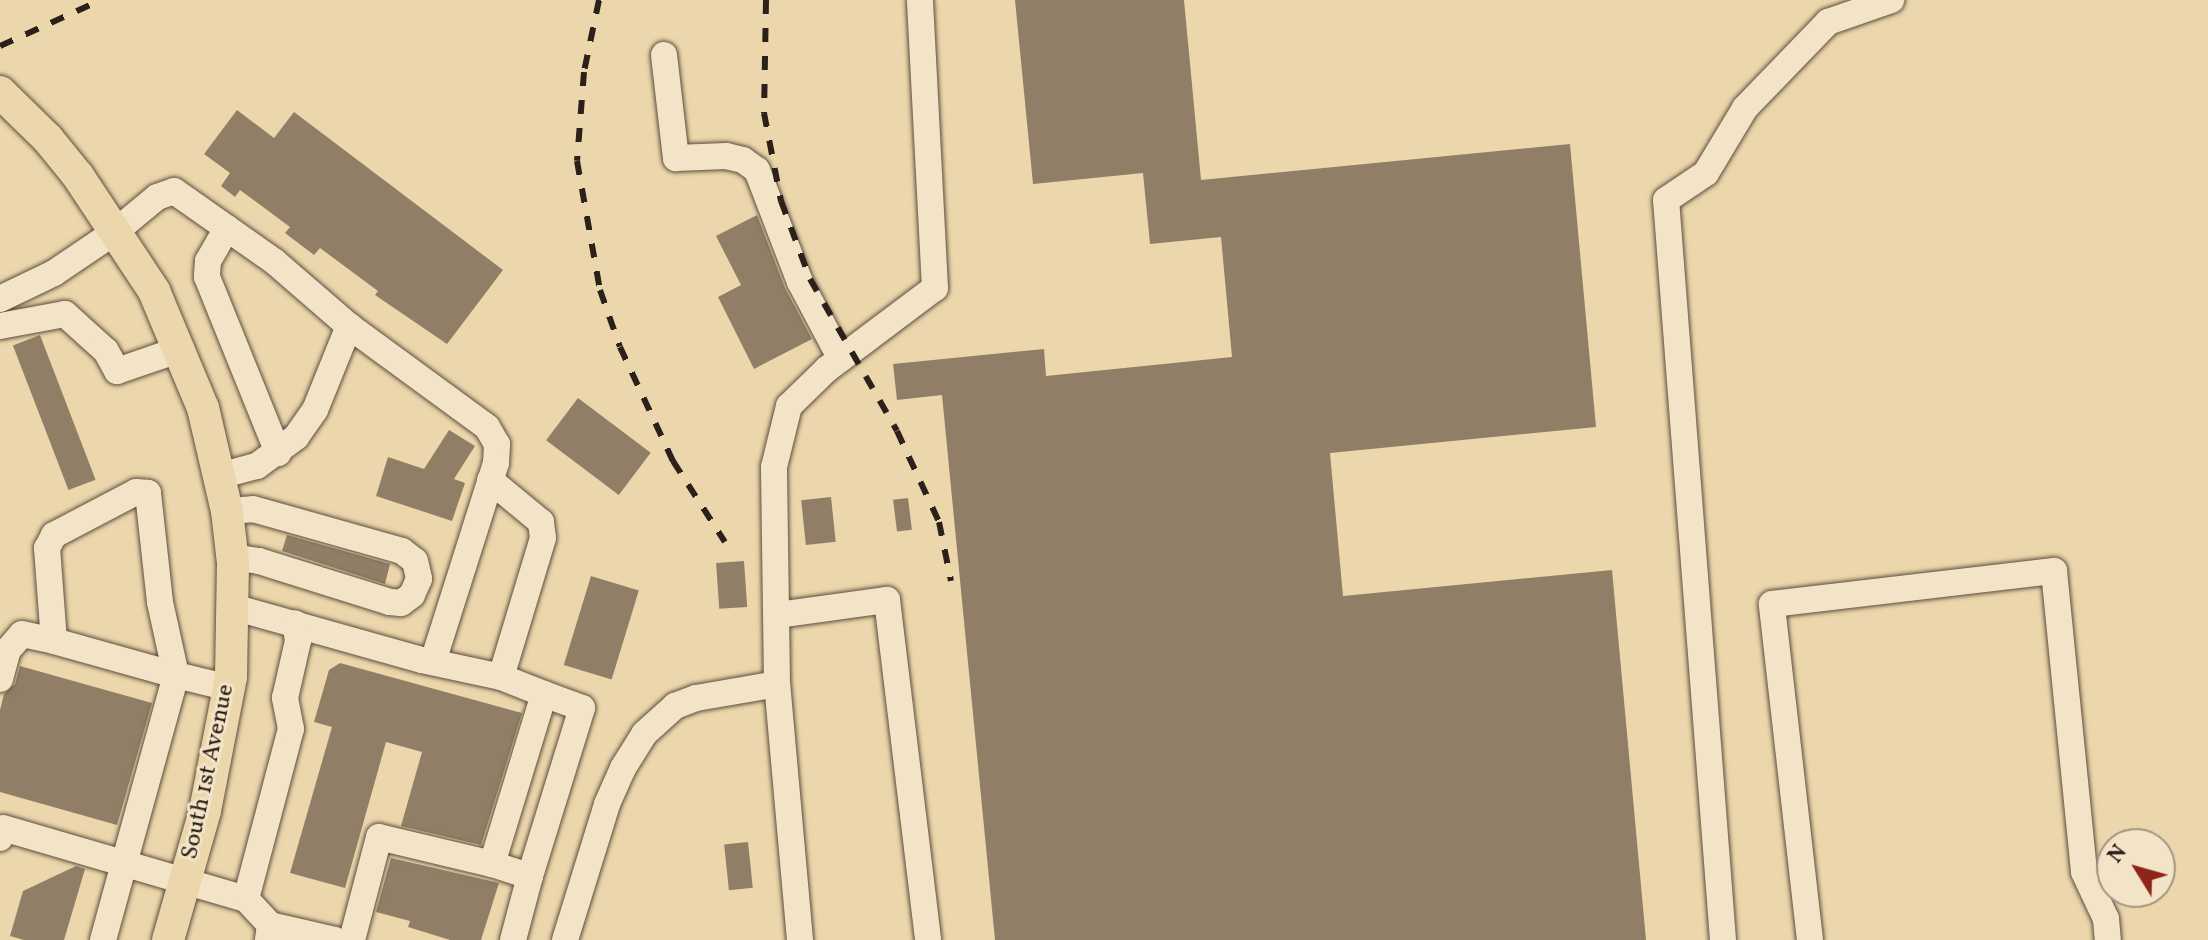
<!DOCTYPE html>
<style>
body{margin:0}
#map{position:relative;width:2208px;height:940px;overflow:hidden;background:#ecd6ab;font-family:Vollkorn,serif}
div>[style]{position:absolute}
.building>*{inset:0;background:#907f66;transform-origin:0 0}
.roads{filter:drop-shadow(0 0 2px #5c4e3f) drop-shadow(0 0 2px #5c4e3f)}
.minor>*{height:26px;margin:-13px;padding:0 13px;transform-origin:13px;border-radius:13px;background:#f3e4c8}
.major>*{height:32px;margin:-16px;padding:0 16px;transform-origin:16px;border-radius:16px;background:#ecd6ab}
.rail>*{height:6px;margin-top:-3px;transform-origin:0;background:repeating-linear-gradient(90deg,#2c201b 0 14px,transparent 0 28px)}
span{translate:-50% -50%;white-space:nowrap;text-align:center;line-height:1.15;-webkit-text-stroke:6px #f3e4c8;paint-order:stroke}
.street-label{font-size:24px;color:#2c201b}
.north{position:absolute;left:2096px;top:828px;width:80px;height:80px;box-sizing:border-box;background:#f3e4c8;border:2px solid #a39683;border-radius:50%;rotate:307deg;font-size:22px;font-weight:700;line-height:32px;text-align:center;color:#2c201b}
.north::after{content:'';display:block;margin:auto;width:28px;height:36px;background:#8f2418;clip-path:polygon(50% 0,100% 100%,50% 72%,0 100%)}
</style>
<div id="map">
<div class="building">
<div style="clip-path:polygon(1015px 0,1184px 0,1201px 180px,1570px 144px,1596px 427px,1330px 453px,1343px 596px,1612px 570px,1646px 940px,995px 940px,942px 395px,897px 400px,893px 364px,1044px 349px,1046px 376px,1232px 357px,1221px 237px,1150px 244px,1143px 173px,1033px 184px)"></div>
<div style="clip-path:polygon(237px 110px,274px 138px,294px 112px,503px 270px,447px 344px,375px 295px,378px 291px,320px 248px,314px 255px,285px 233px,290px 227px,240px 190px,235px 197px,221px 186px,230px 173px,204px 154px)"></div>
<div style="clip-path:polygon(757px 215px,785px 288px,812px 339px,754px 369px,718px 297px,741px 285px,716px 236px)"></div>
<div style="left:40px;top:335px;width:155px;height:29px;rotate:69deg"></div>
<div style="left:578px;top:398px;width:91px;height:53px;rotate:37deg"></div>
<div style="clip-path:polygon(449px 430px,475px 446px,454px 479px,465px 483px,452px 521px,376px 496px,388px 457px,424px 469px)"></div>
<div style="left:831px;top:497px;width:45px;height:30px;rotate:84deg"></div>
<div style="left:908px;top:498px;width:32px;height:15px;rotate:83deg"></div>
<div style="clip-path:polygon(287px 535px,390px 564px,385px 584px,282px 551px)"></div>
<div style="left:744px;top:561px;width:46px;height:28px;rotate:86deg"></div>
<div style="left:591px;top:576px;width:50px;height:93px;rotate:17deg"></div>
<div style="clip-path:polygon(340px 663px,522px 713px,481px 845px,401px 826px,422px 752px,386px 742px,345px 888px,290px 873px,332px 727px,314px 722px,329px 670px)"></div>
<div style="clip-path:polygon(20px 666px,152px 703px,117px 825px,0 792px,0 710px,4px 694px,15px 684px)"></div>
<div style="left:748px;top:842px;width:46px;height:24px;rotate:84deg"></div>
<div style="clip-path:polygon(391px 858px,499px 883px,481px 940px,450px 940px,408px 927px,410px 921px,376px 912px)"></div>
<div style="clip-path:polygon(76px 866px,85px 869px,64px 940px,24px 940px,10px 936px,23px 891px)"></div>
</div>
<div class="roads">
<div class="minor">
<div style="left:664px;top:55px;width:104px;rotate:83.4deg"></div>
<div style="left:676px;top:158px;width:50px;rotate:-2.3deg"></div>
<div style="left:726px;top:156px;width:17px;rotate:13deg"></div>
<div style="left:743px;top:160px;width:17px;rotate:36deg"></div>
<div style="left:757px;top:170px;width:120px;rotate:69deg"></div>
<div style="left:800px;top:282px;width:87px;rotate:62deg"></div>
<div style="left:227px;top:228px;width:38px;rotate:120deg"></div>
<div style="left:208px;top:261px;width:16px;rotate:94deg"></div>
<div style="left:207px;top:277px;width:190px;rotate:68deg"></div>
<div style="left:0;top:299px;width:60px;rotate:-25.7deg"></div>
<div style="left:54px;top:273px;width:75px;rotate:-34.1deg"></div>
<div style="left:116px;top:231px;width:53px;rotate:-39.7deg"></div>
<div style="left:157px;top:197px;width:18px;rotate:-19deg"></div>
<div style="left:174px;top:191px;width:123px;rotate:35.1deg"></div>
<div style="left:275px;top:262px;width:98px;rotate:40.9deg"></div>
<div style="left:349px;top:326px;width:171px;rotate:36.2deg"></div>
<div style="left:487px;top:427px;width:20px;rotate:60deg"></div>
<div style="left:497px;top:444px;width:19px;rotate:93deg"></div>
<div style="left:496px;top:463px;width:209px;rotate:107.6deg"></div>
<div style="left:0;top:326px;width:66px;rotate:-10.5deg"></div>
<div style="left:65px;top:314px;width:55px;rotate:42.1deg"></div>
<div style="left:106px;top:351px;width:23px;rotate:61deg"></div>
<div style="left:117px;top:371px;width:68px;rotate:-19deg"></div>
<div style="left:219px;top:476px;width:39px;rotate:-15deg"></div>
<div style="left:257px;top:466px;width:49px;rotate:-36.6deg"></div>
<div style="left:296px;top:437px;width:33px;rotate:-55deg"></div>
<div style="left:315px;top:410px;width:91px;rotate:-68deg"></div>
<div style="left:490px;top:480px;width:66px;rotate:39.5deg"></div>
<div style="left:541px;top:522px;width:16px;rotate:83deg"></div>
<div style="left:543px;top:538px;width:145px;rotate:106.8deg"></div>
<div style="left:227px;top:511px;width:26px;rotate:-4deg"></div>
<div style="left:253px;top:509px;width:155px;rotate:15.7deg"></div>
<div style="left:402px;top:551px;width:16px;rotate:38deg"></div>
<div style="left:415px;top:561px;width:18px;rotate:77deg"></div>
<div style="left:419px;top:579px;width:17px;rotate:114deg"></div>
<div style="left:412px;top:595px;width:14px;rotate:144deg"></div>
<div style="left:401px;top:603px;width:11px;rotate:-175deg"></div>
<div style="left:390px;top:602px;width:137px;rotate:-162.6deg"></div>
<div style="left:259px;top:561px;width:27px;rotate:-172deg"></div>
<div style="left:233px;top:607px;width:196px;rotate:15.7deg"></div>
<div style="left:422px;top:660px;width:81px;rotate:12.1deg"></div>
<div style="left:501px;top:677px;width:46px;rotate:21.6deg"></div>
<div style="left:544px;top:694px;width:178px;rotate:107deg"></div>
<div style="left:492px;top:864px;width:116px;rotate:-166.6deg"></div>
<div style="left:379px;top:837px;width:106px;rotate:104.7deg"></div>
<div style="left:777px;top:615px;width:111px;rotate:-7.8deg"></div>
<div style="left:887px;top:600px;width:342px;rotate:83.1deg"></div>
<div style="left:0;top:679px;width:30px;rotate:-75deg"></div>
<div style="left:8px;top:650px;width:21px;rotate:-49deg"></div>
<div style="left:22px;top:634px;width:33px;rotate:12deg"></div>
<div style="left:0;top:838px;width:10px;rotate:-73deg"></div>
<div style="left:3px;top:828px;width:253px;rotate:16.3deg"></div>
<div style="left:246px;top:899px;width:35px;rotate:47deg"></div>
<div style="left:270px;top:925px;width:15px;rotate:98deg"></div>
<div style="left:492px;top:864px;width:40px;rotate:18deg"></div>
<div style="left:530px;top:876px;width:66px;rotate:104.9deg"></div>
<div style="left:530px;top:876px;width:176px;rotate:-72.8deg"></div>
<div style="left:582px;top:708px;width:40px;rotate:-159.8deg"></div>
<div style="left:246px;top:899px;width:176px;rotate:-75.2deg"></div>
<div style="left:291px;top:729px;width:32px;rotate:-101deg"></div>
<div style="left:285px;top:698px;width:58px;rotate:-77.2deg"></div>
<div style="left:298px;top:641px;width:18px;rotate:-99deg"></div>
<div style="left:270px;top:925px;width:67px;rotate:13deg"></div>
<div style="left:103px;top:940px;width:275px;rotate:-74.6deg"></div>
<div style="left:176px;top:675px;width:75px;rotate:-102.4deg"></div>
<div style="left:160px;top:602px;width:110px;rotate:-96.3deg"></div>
<div style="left:148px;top:493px;width:12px;rotate:-175deg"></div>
<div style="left:136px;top:492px;width:93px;rotate:152.3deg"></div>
<div style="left:54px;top:535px;width:15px;rotate:118deg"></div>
<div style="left:47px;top:548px;width:93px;rotate:85.7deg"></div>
<div style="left:54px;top:641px;width:127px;rotate:15.6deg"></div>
<div style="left:176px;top:675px;width:55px;rotate:13.8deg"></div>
<div style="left:565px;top:940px;width:142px;rotate:-72.8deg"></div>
<div style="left:607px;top:804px;width:39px;rotate:-66deg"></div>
<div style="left:623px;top:768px;width:40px;rotate:-58deg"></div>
<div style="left:644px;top:734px;width:42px;rotate:-42.1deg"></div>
<div style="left:675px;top:706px;width:22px;rotate:-21deg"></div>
<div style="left:696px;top:698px;width:82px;rotate:-9.8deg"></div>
<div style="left:800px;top:940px;width:257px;rotate:-95.1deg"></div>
<div style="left:777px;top:684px;width:217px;rotate:-90.8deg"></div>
<div style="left:774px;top:467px;width:63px;rotate:-76.2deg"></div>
<div style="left:789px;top:406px;width:53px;rotate:-44.2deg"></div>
<div style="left:827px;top:369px;width:135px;rotate:-36.9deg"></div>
<div style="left:935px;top:288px;width:288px;rotate:-93deg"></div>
<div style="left:1723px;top:940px;width:742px;rotate:-94.4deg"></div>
<div style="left:1666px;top:200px;width:48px;rotate:-34deg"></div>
<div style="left:1706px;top:173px;width:76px;rotate:-59deg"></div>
<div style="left:1745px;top:108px;width:120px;rotate:-46deg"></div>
<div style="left:1828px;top:22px;width:67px;rotate:-19.2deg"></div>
<div style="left:1810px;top:940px;width:338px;rotate:-96.5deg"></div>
<div style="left:1772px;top:604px;width:284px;rotate:-6.7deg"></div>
<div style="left:2054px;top:571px;width:302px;rotate:84.3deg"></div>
<div style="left:2084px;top:872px;width:52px;rotate:64.9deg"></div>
<div style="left:2106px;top:919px;width:21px;rotate:85deg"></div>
</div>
<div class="major">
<div style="left:0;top:92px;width:67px;rotate:44.4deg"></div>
<div style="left:48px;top:139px;width:48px;rotate:51deg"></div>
<div style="left:78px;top:176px;width:138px;rotate:56.5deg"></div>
<div style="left:154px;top:291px;width:127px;rotate:67.3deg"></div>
<div style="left:203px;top:408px;width:106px;rotate:76.9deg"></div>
<div style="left:227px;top:511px;width:52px;rotate:83.4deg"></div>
<div style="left:233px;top:563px;width:114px;rotate:91deg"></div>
<div style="left:231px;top:677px;width:136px;rotate:101deg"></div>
<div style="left:205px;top:811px;width:134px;rotate:106deg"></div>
</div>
</div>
<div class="rail">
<div style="left:599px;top:0;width:74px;rotate:101.8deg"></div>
<div style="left:584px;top:72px;width:89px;rotate:94.5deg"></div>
<div style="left:577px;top:161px;width:131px;rotate:79.9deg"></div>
<div style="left:600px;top:290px;width:60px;rotate:70.7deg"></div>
<div style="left:620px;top:347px;width:126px;rotate:65.1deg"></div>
<div style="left:673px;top:461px;width:96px;rotate:57.3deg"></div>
<div style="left:766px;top:0;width:113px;rotate:91deg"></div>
<div style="left:764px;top:113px;width:90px;rotate:79.1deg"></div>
<div style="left:781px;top:201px;width:83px;rotate:69.6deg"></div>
<div style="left:810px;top:279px;width:175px;rotate:60.2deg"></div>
<div style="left:897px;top:431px;width:100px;rotate:65.2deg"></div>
<div style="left:939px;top:522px;width:60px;rotate:78.5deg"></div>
<div style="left:0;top:46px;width:111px;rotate:-24.5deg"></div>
</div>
<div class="street-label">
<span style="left:209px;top:772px;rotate:-78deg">South 1st Avenue</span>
</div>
<div class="north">N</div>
</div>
